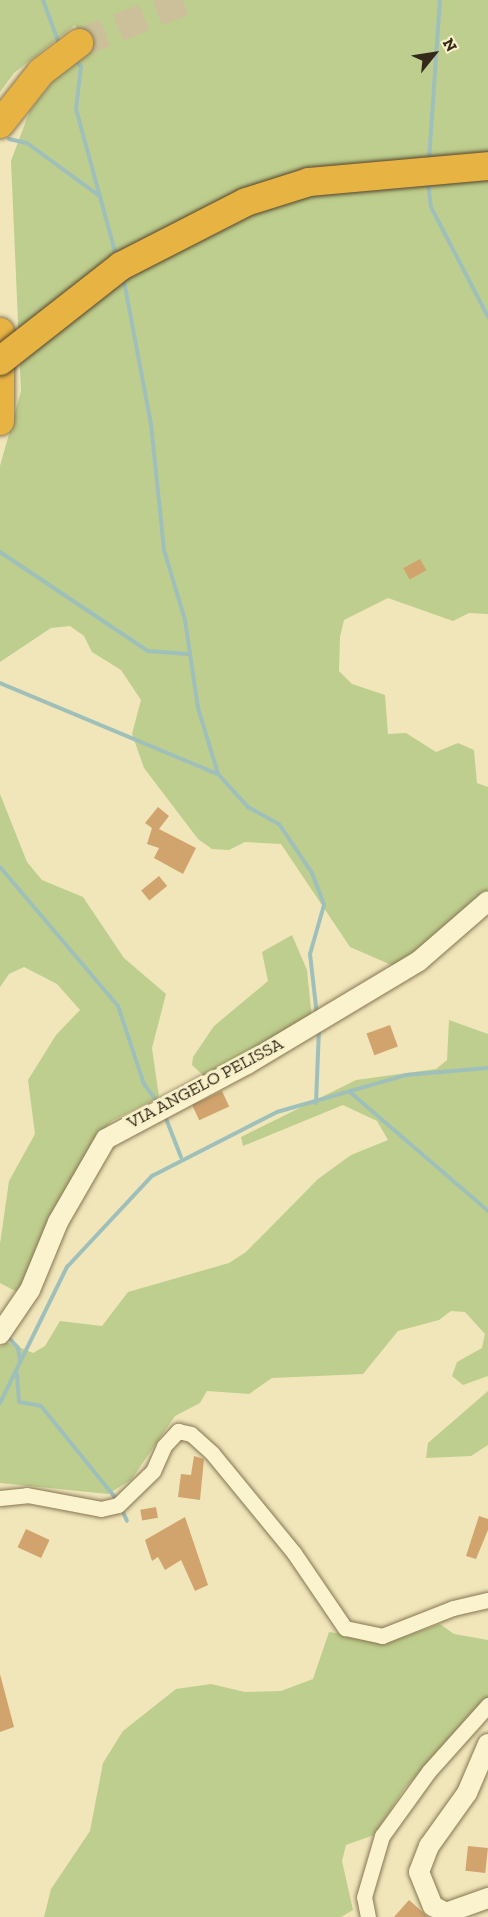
<!DOCTYPE html>
<style>
body{margin:0}
#map{position:relative;width:488px;height:1917px;overflow:hidden;background:#f0e6ba;font-family:"Zilla Slab",serif}
div>[style]{position:absolute}
.green>*{inset:0;background:#bece8e}
.stream>*{height:4px;margin:-2px;padding:0 2px;transform-origin:2px;border-radius:2px;background:#9fc0ba}
.building>*{inset:0;background:#d1a36d;transform-origin:0 0}
.motorway-tunnel>*{height:28px;margin-top:-14px;transform-origin:0;background:repeating-linear-gradient(90deg,#cbc09a 0 28px,transparent 0 42px)}
.roads{filter:drop-shadow(0 0 2px #877553) drop-shadow(0 0 2px #877553)}
.minor>*{height:15px;margin:-7.5px;padding:0 7.5px;transform-origin:7.5px;border-radius:7.5px;background:#fbf3cd}
.tertiary>*{height:20px;margin:-10px;padding:0 10px;transform-origin:10px;border-radius:10px;background:#fbf3cd}
.motorway>*{height:28px;margin:-14px;padding:0 14px;transform-origin:14px;border-radius:14px;background:#e7b343}
.bridges{filter:drop-shadow(0 0 2px #544229) drop-shadow(0 0 2px #544229)}
.motorway-bridge>*{height:28px;margin:-14px;padding:0 14px;transform-origin:14px;border-radius:14px;background:#e7b343}
span{translate:-50% -50%;white-space:nowrap;text-align:center;line-height:1.15;-webkit-text-stroke:6px #f7f0c9;paint-order:stroke}
.street-label{font-size:18px;color:#352a1a}
.north{position:absolute;left:404px;top:24px;width:60px;height:60px;-webkit-text-stroke:4px #f7f0c9;paint-order:stroke;rotate:60deg;font-size:16px;font-weight:700;line-height:24px;text-align:center;color:#352a1a}
.north::after{content:'';display:block;margin:auto;width:21px;height:27px;background:#352a1a;clip-path:polygon(50% 0,100% 100%,50% 72%,0 100%)}
</style>
<div id="map">
<div class="green">
<div style="clip-path:polygon(0 0,488px 0,488px 614px,469px 613px,453px 621px,388px 598px,344px 620px,340px 637px,339px 671px,352px 684px,385px 695px,388px 734px,406px 733px,436px 752px,458px 743px,474px 750px,477px 783px,488px 787px,488px 891px,396px 967px,350px 947px,281px 844px,245px 842px,229px 850px,212px 849px,198px 839px,144px 768px,132px 734px,141px 700px,121px 670px,92px 652px,84px 636px,70px 626px,51px 628px,0 662px,0 466px,21px 391px,11px 161px,30px 110px,62px 69px,88px 50px,75px 25px,14px 73px,0 92px)"></div>
<div style="clip-path:polygon(0 794px,27px 862px,42px 880px,83px 897px,124px 958px,166px 994px,152px 1048px,159px 1097px,112px 1121px,93px 1140px,19px 1293px,0 1283px,0 1244px,9px 1181px,35px 1134px,28px 1080px,56px 1035px,80px 1010px,57px 984px,24px 967px,9px 974px,0 987px)"></div>
<div style="clip-path:polygon(292px 935px,307px 970px,312px 1019px,205px 1077px,192px 1065px,193px 1057px,214px 1026px,268px 981px,262px 952px)"></div>
<div style="clip-path:polygon(449px 1020px,488px 1034px,488px 1376px,463px 1385px,452px 1376px,457px 1362px,482px 1348px,485px 1334px,465px 1312px,451px 1311px,439px 1320px,398px 1331px,363px 1374px,272px 1378px,249px 1394px,207px 1391px,200px 1403px,175px 1416px,131px 1480px,108px 1494px,0 1483px,0 1347px,7px 1342px,33px 1353px,45px 1346px,60px 1321px,102px 1326px,128px 1292px,229px 1263px,246px 1252px,318px 1179px,351px 1155px,388px 1140px,377px 1121px,343px 1105px,243px 1146px,241px 1137px,356px 1080px,436px 1069px,447px 1060px)"></div>
<div style="clip-path:polygon(488px 1391px,488px 1445px,471px 1456px,426px 1458px,428px 1443px)"></div>
<div style="clip-path:polygon(440px 1624px,454px 1634px,488px 1640px,488px 1698px,405px 1788px,374px 1835px,346px 1845px,342px 1861px,353px 1910px,341px 1917px,44px 1917px,51px 1889px,90px 1831px,103px 1763px,123px 1731px,176px 1689px,211px 1684px,245px 1692px,281px 1691px,313px 1679px,329px 1632px,392px 1641px)"></div>
</div>
<div class="stream">
<div style="left:43px;top:0;width:44px;rotate:69.9deg"></div>
<div style="left:77px;top:62px;width:6px;rotate:51deg"></div>
<div style="left:81px;top:67px;width:42px;rotate:96.8deg"></div>
<div style="left:76px;top:109px;width:151px;rotate:74.7deg"></div>
<div style="left:9px;top:139px;width:18px;rotate:13deg"></div>
<div style="left:27px;top:143px;width:88px;rotate:36.2deg"></div>
<div style="left:429px;top:160px;width:160px;rotate:-86.1deg"></div>
<div style="left:428px;top:183px;width:24px;rotate:83deg"></div>
<div style="left:431px;top:207px;width:124px;rotate:62.6deg"></div>
<div style="left:123px;top:276px;width:151px;rotate:79.3deg"></div>
<div style="left:151px;top:424px;width:127px;rotate:84.1deg"></div>
<div style="left:164px;top:550px;width:73px;rotate:73.3deg"></div>
<div style="left:185px;top:620px;width:89px;rotate:81.6deg"></div>
<div style="left:198px;top:708px;width:69px;rotate:73.1deg"></div>
<div style="left:218px;top:774px;width:45px;rotate:47.7deg"></div>
<div style="left:248px;top:807px;width:35px;rotate:29deg"></div>
<div style="left:279px;top:824px;width:59px;rotate:56deg"></div>
<div style="left:312px;top:873px;width:34px;rotate:69deg"></div>
<div style="left:324px;top:905px;width:51px;rotate:105.9deg"></div>
<div style="left:310px;top:954px;width:61px;rotate:83.5deg"></div>
<div style="left:0;top:552px;width:178px;rotate:33.8deg"></div>
<div style="left:148px;top:651px;width:40px;rotate:4.3deg"></div>
<div style="left:0;top:683px;width:236px;rotate:22.7deg"></div>
<div style="left:0;top:867px;width:182px;rotate:49.7deg"></div>
<div style="left:118px;top:1006px;width:82px;rotate:71.6deg"></div>
<div style="left:144px;top:1084px;width:25px;rotate:53deg"></div>
<div style="left:351px;top:1093px;width:181px;rotate:40.7deg"></div>
<div style="left:316px;top:1103px;width:75px;rotate:-87.7deg"></div>
<div style="left:165px;top:1116px;width:44px;rotate:68.7deg"></div>
<div style="left:7px;top:1336px;width:16px;rotate:47deg"></div>
<div style="left:18px;top:1348px;width:12px;rotate:81deg"></div>
<div style="left:17px;top:1374px;width:28px;rotate:86deg"></div>
<div style="left:19px;top:1402px;width:22px;rotate:10deg"></div>
<div style="left:41px;top:1406px;width:122px;rotate:51deg"></div>
<div style="left:0;top:1403px;width:152px;rotate:-63.8deg"></div>
<div style="left:67px;top:1267px;width:125px;rotate:-47deg"></div>
<div style="left:152px;top:1176px;width:140px;rotate:-27.1deg"></div>
<div style="left:277px;top:1112px;width:134px;rotate:-16deg"></div>
<div style="left:406px;top:1075px;width:82px;rotate:-4.9deg"></div>
<div style="left:121px;top:1508px;width:14px;rotate:65deg"></div>
</div>
<div class="building">
<div style="left:420px;top:559px;width:13px;height:19px;rotate:61deg"></div>
<div style="clip-path:polygon(158px 807px,169px 816px,159px 829px,196px 848px,183px 874px,154px 858px,159px 848px,147px 844px,152px 828px,145px 823px)"></div>
<div style="left:159px;top:876px;width:13px;height:23px;rotate:51deg"></div>
<div style="left:390px;top:1025px;width:23px;height:25px;rotate:70deg"></div>
<div style="left:222px;top:1091px;width:17px;height:33px;rotate:65deg"></div>
<div style="clip-path:polygon(194px 1456px,204px 1459px,200px 1500px,178px 1497px,181px 1474px,191px 1475px)"></div>
<div style="left:156px;top:1507px;width:11px;height:16px;rotate:80deg"></div>
<div style="clip-path:polygon(479px 1516px,488px 1519px,488px 1530px,476px 1559px,466px 1556px)"></div>
<div style="clip-path:polygon(185px 1517px,208px 1585px,195px 1591px,181px 1560px,165px 1570px,158px 1557px,152px 1561px,145px 1540px)"></div>
<div style="left:26px;top:1529px;width:26px;height:20px;rotate:25deg"></div>
<div style="clip-path:polygon(0 1674px,14px 1727px,0 1732px)"></div>
<div style="left:468px;top:1846px;width:20px;height:25px;rotate:6deg"></div>
<div style="clip-path:polygon(409px 1900px,427px 1916px,428px 1917px,394px 1917px)"></div>
</div>
<div class="motorway-tunnel">
<div style="left:79px;top:43px;width:118px;rotate:-21.4deg"></div>
</div>
<div class="roads">
<div class="minor">
<div style="left:0;top:1498px;width:27px;rotate:-6deg"></div>
<div style="left:27px;top:1495px;width:75px;rotate:10.7deg"></div>
<div style="left:101px;top:1509px;width:17px;rotate:-13deg"></div>
<div style="left:118px;top:1505px;width:49px;rotate:-44.2deg"></div>
<div style="left:153px;top:1471px;width:27px;rotate:-66deg"></div>
<div style="left:164px;top:1446px;width:21px;rotate:-47deg"></div>
<div style="left:178px;top:1431px;width:13px;rotate:13deg"></div>
<div style="left:191px;top:1434px;width:28px;rotate:42deg"></div>
<div style="left:212px;top:1453px;width:129px;rotate:50.6deg"></div>
<div style="left:294px;top:1553px;width:91px;rotate:55.8deg"></div>
<div style="left:345px;top:1628px;width:38px;rotate:12deg"></div>
<div style="left:382px;top:1636px;width:76px;rotate:-21.5deg"></div>
<div style="left:453px;top:1608px;width:36px;rotate:-13deg"></div>
<div style="left:368px;top:1917px;width:20px;rotate:-101deg"></div>
<div style="left:364px;top:1897px;width:64px;rotate:-73.6deg"></div>
<div style="left:382px;top:1836px;width:80px;rotate:-54.1deg"></div>
<div style="left:429px;top:1771px;width:89px;rotate:-48.2deg"></div>
</div>
<div class="tertiary">
<div style="left:0;top:1334px;width:53px;rotate:-55.7deg"></div>
<div style="left:30px;top:1290px;width:74px;rotate:-67.6deg"></div>
<div style="left:58px;top:1222px;width:96px;rotate:-60deg"></div>
<div style="left:106px;top:1139px;width:160px;rotate:-28deg"></div>
<div style="left:247px;top:1064px;width:200px;rotate:-30.9deg"></div>
<div style="left:419px;top:961px;width:91px;rotate:-41deg"></div>
<div style="left:488px;top:1744px;width:53px;rotate:113.2deg"></div>
<div style="left:467px;top:1793px;width:65px;rotate:125.6deg"></div>
<div style="left:429px;top:1846px;width:28px;rotate:111deg"></div>
<div style="left:419px;top:1872px;width:37px;rotate:68deg"></div>
<div style="left:433px;top:1906px;width:15px;rotate:28deg"></div>
<div style="left:446px;top:1913px;width:45px;rotate:-19.7deg"></div>
</div>
<div class="motorway">
<div style="left:0;top:124px;width:66px;rotate:-51.7deg"></div>
<div style="left:41px;top:72px;width:48px;rotate:-37.3deg"></div>
<div style="left:0;top:332px;width:89px;rotate:90deg"></div>
</div>
</div>
<div class="bridges">
<div class="motorway-bridge">
<div style="left:0;top:361px;width:154px;rotate:-38.1deg"></div>
<div style="left:121px;top:266px;width:140px;rotate:-27.1deg"></div>
<div style="left:246px;top:202px;width:66px;rotate:-17.6deg"></div>
<div style="left:309px;top:182px;width:180px;rotate:-5.1deg"></div>
</div>
</div>
<div class="street-label">
<span style="left:205px;top:1083px;rotate:-28deg">VIA ANGELO PELISSA</span>
</div>
<div class="north">N</div>
</div>
